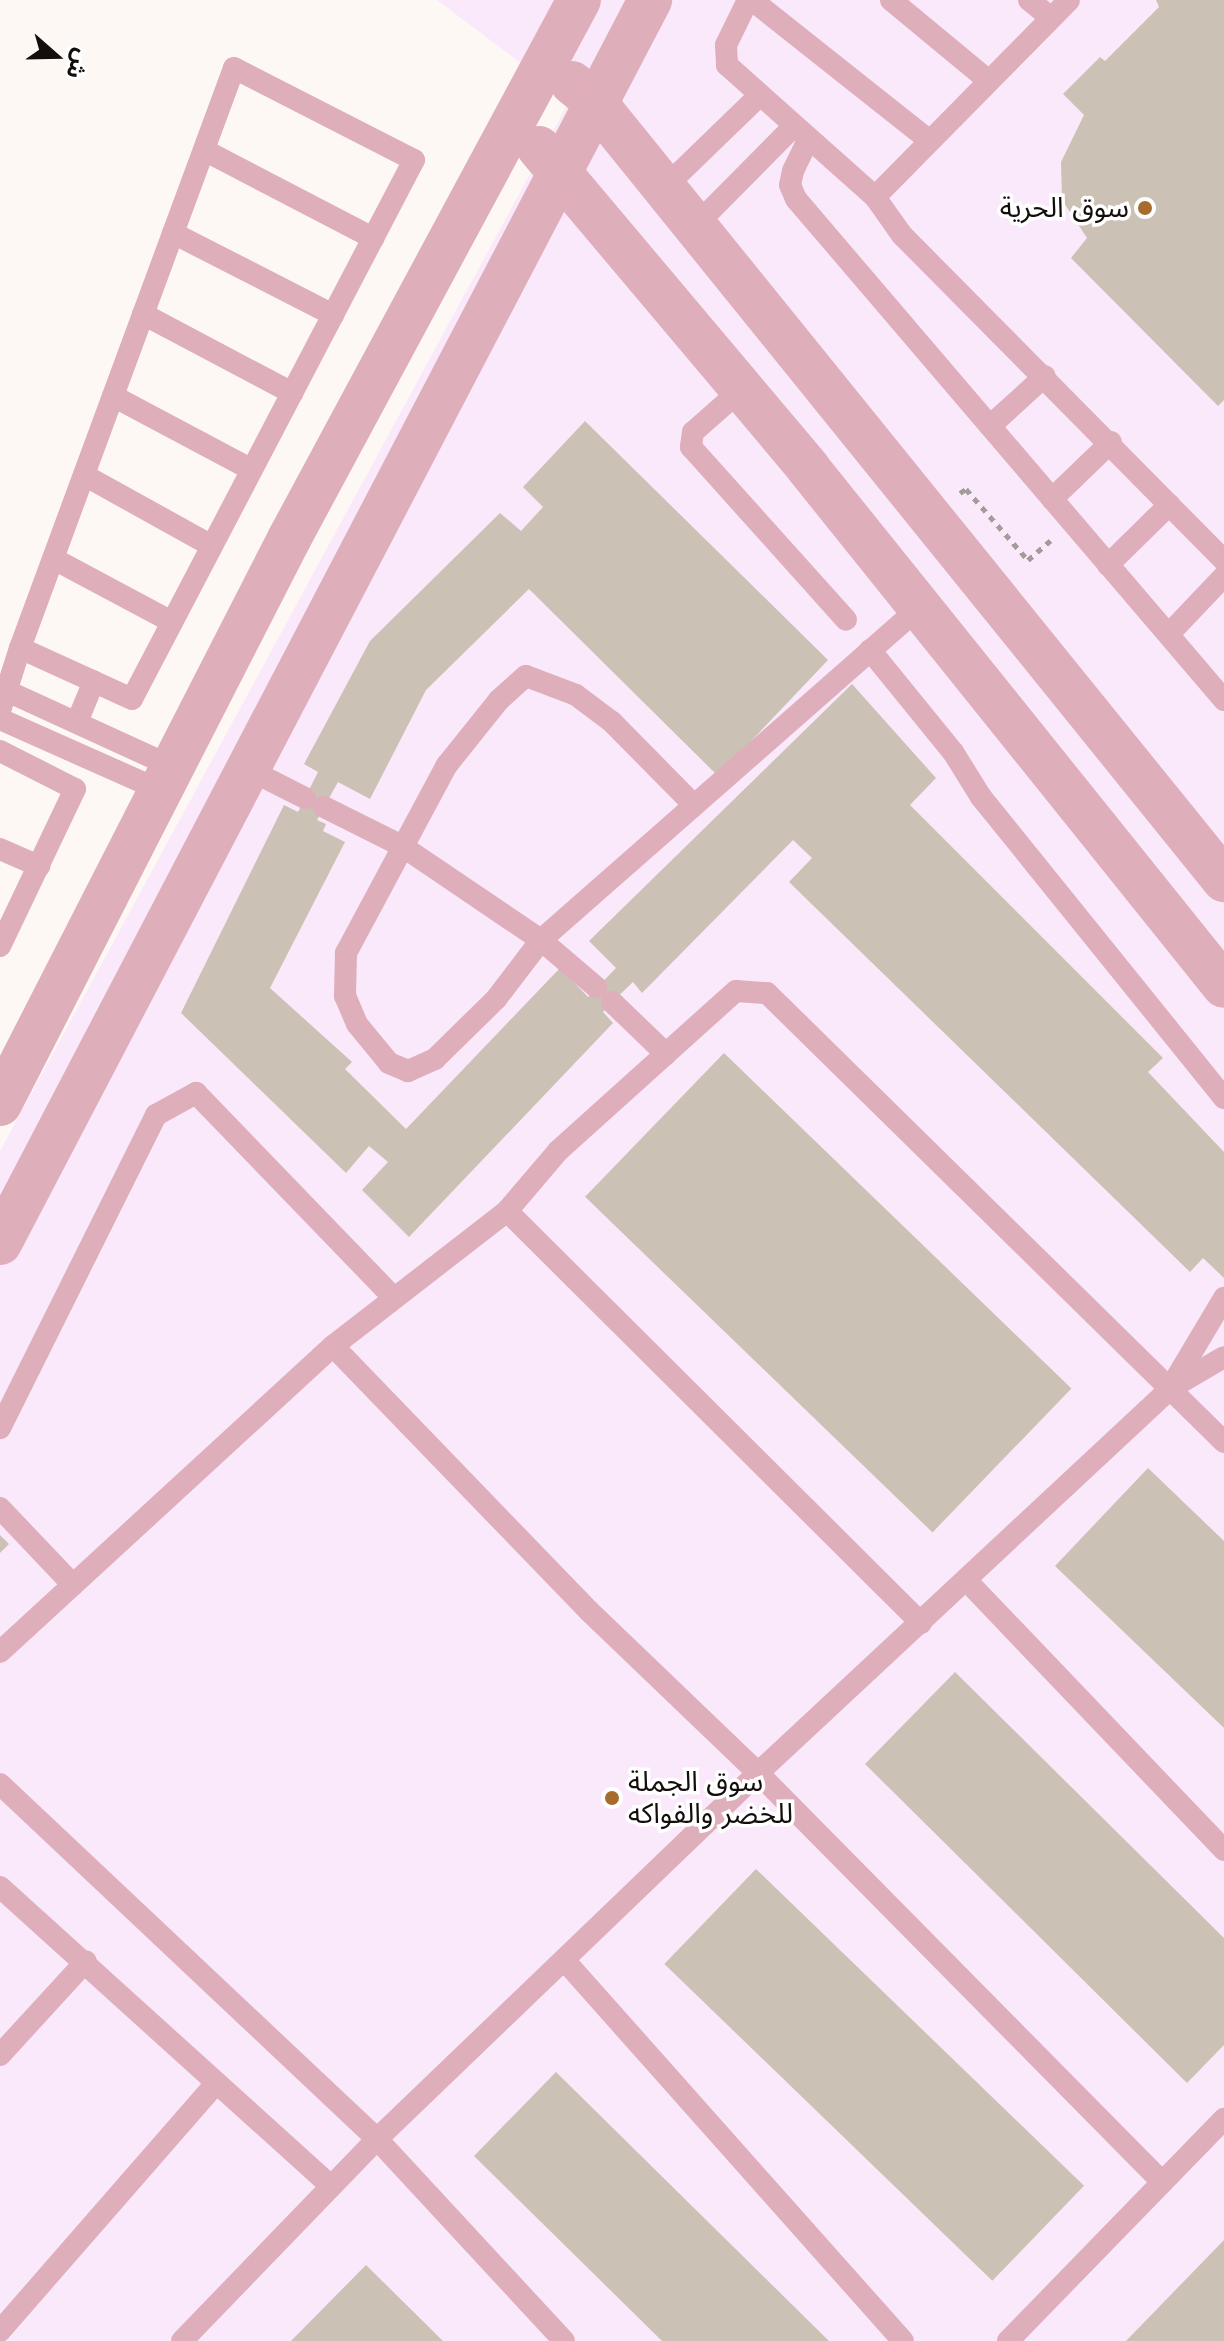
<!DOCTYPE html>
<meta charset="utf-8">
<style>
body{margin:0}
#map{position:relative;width:1224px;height:2341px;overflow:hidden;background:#fef8f4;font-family:Jost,"Noto Sans Arabic",sans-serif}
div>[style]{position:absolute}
.commercial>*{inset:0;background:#fae9fb}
.building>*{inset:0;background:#ccc1b5;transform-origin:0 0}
.path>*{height:5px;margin-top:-2.5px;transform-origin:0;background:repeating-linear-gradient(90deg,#a39d9a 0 6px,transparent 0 12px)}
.service>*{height:22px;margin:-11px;padding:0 11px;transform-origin:11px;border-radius:11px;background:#dfaebb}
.minor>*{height:44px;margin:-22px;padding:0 22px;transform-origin:22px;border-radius:22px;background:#dfaebb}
.dots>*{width:22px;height:22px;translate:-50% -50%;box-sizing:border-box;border:4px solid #fff;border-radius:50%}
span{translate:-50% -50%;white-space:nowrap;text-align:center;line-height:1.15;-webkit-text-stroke:7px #fff;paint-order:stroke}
.poi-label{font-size:28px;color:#130e0b}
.right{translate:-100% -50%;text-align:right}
.left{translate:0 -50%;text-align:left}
.north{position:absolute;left:16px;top:16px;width:80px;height:80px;-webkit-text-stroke:6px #fff;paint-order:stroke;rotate:110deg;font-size:22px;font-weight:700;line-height:32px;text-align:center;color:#130e0b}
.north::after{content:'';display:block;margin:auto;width:28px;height:36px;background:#130e0b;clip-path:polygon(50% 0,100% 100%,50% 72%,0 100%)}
</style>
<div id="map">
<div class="commercial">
<div style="clip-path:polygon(437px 0,1224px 0,1224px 2341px,0 2341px,0 1151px,570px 100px)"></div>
</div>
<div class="building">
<div style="clip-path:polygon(1156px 0,1224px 0,1224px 400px,1218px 406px,1071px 258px,1087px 238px,1062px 200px,1061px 162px,1084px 115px,1063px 94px,1100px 57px,1105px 61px,1159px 7px)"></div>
<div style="clip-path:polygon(585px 421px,828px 660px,718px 776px,529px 589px,426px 690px,370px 799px,338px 782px,317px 820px,326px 824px,323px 831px,345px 842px,270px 988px,352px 1062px,345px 1069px,406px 1129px,560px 968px,588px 997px,616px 968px,589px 941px,852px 684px,936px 778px,910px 805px,1163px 1058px,1148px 1072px,1224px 1152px,1224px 1278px,1203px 1258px,1190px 1272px,789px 882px,812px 858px,793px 840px,642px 993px,633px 982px,612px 1002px,603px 1012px,613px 1023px,409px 1237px,362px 1190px,388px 1162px,369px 1146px,346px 1173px,181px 1013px,284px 805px,298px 812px,318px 772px,304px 764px,370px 641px,500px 513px,521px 531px,543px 507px,523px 487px)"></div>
<div style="left:724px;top:1053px;width:483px;height:200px;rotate:44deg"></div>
<div style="clip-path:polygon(1148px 1468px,1224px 1541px,1224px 1728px,1055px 1566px)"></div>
<div style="clip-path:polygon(0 1535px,9px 1544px,0 1553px)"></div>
<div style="clip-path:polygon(955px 1672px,1224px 1938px,1224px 2045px,1187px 2083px,865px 1764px)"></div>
<div style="left:756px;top:1869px;width:456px;height:132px;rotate:44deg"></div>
<div style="clip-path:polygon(556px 2072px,829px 2341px,662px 2341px,474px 2156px)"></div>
<div style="clip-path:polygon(1224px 2240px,1224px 2341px,1126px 2341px)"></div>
<div style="clip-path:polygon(366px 2265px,443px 2341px,291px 2341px)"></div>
</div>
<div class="path">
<div style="left:960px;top:493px;width:7px;rotate:-34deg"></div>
<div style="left:966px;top:489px;width:94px;rotate:48.9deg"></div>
<div style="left:1028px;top:560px;width:32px;rotate:-41deg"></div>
</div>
<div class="service">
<div style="left:748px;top:0;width:50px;rotate:116.1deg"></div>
<div style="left:726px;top:45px;width:20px;rotate:87deg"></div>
<div style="left:727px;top:65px;width:198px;rotate:41.7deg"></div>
<div style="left:875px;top:197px;width:47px;rotate:54.6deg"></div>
<div style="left:902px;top:235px;width:458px;rotate:45.3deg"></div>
<div style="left:752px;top:0;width:227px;rotate:38.4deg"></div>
<div style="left:891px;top:0;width:127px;rotate:39.6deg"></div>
<div style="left:1029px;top:0;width:28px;rotate:39deg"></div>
<div style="left:808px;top:140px;width:34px;rotate:116deg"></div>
<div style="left:793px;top:171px;width:14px;rotate:102deg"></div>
<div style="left:790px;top:185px;width:15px;rotate:67deg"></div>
<div style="left:796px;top:199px;width:659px;rotate:49.49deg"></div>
<div style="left:204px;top:150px;width:191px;rotate:27.5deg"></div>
<div style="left:664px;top:188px;width:134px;rotate:-44.1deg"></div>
<div style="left:875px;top:197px;width:276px;rotate:-45.4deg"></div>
<div style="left:695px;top:226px;width:141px;rotate:-45.3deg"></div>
<div style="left:173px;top:233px;width:180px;rotate:27.1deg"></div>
<div style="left:143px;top:314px;width:169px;rotate:27.9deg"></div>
<div style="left:742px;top:389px;width:65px;rotate:138.7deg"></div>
<div style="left:693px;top:432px;width:15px;rotate:98deg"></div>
<div style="left:691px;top:447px;width:232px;rotate:48.1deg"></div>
<div style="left:113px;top:396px;width:157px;rotate:28deg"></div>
<div style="left:990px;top:426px;width:74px;rotate:-42.3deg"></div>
<div style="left:84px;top:475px;width:146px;rotate:29deg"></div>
<div style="left:1052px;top:499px;width:82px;rotate:-44deg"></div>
<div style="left:54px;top:559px;width:134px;rotate:28.1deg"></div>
<div style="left:1108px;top:565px;width:86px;rotate:-44.5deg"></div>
<div style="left:1169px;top:634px;width:80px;rotate:-46.5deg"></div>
<div style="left:870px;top:650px;width:132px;rotate:50.9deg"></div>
<div style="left:953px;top:752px;width:53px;rotate:58.1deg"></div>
<div style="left:981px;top:797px;width:387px;rotate:51.1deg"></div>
<div style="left:7px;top:691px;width:185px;rotate:24.6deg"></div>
<div style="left:0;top:711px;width:66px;rotate:-72.4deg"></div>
<div style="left:20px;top:648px;width:618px;rotate:-69.75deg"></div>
<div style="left:234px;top:68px;width:202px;rotate:27.1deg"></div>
<div style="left:414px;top:160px;width:608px;rotate:117.62deg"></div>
<div style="left:132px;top:699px;width:123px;rotate:-155.5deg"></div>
<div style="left:0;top:719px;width:177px;rotate:24deg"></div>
<div style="left:77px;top:722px;width:44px;rotate:-67.5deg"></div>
<div style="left:0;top:751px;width:84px;rotate:26.9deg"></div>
<div style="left:75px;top:789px;width:174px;rotate:115.5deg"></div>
<div style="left:248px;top:769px;width:64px;rotate:27deg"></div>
<div style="left:324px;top:807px;width:87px;rotate:26.6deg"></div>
<div style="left:402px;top:846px;width:168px;rotate:34.1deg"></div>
<div style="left:541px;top:940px;width:506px;rotate:-41.31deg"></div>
<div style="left:0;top:849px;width:43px;rotate:23.6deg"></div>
<div style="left:596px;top:987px;width:72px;rotate:-139.5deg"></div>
<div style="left:541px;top:940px;width:74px;rotate:127.3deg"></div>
<div style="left:496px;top:999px;width:86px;rotate:135.5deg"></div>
<div style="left:435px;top:1059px;width:30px;rotate:156deg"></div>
<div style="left:408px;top:1071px;width:21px;rotate:-157deg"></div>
<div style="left:389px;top:1063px;width:50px;rotate:-129.4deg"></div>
<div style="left:357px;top:1024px;width:30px;rotate:-113deg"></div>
<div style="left:345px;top:996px;width:43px;rotate:-88.7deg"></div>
<div style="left:346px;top:953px;width:213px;rotate:-61.8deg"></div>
<div style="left:447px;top:765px;width:83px;rotate:-51.3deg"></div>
<div style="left:499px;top:700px;width:36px;rotate:-42deg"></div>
<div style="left:526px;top:676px;width:53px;rotate:20.8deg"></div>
<div style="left:576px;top:695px;width:45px;rotate:36.9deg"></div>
<div style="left:612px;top:722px;width:115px;rotate:45.4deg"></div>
<div style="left:612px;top:1002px;width:75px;rotate:43.9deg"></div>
<div style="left:507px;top:1211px;width:584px;rotate:44.86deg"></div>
<div style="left:333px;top:1346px;width:368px;rotate:46deg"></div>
<div style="left:589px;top:1611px;width:234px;rotate:43.8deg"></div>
<div style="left:758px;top:1773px;width:575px;rotate:45.35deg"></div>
<div style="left:1171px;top:1387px;width:104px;rotate:-59.2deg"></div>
<div style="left:0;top:1428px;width:350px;rotate:-63.5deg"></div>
<div style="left:156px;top:1115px;width:46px;rotate:-28.8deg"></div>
<div style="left:196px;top:1093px;width:284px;rotate:46deg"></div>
<div style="left:0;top:1508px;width:106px;rotate:46.5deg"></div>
<div style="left:967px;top:1581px;width:372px;rotate:46.3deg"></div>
<div style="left:0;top:1652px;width:452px;rotate:-42.6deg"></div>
<div style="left:333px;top:1346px;width:220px;rotate:-37.8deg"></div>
<div style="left:507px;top:1211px;width:79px;rotate:-49.6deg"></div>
<div style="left:558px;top:1151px;width:239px;rotate:-42deg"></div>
<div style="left:736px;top:991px;width:31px;rotate:4deg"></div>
<div style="left:767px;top:993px;width:641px;rotate:44.49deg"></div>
<div style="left:0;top:1784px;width:518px;rotate:43.28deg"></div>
<div style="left:377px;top:2139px;width:275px;rotate:47.2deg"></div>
<div style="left:0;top:1887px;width:445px;rotate:42.1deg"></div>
<div style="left:566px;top:1962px;width:507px;rotate:48.36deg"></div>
<div style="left:0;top:2055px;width:127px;rotate:-47.5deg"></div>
<div style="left:0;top:2331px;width:329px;rotate:-48.9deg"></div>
<div style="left:182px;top:2341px;width:281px;rotate:-46deg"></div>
<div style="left:377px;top:2139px;width:528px;rotate:-43.85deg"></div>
<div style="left:758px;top:1773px;width:565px;rotate:-42.99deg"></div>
<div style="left:1171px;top:1388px;width:61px;rotate:-30.3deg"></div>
<div style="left:1008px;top:2341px;width:310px;rotate:-45.8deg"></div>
</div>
<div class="minor">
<div style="left:572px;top:83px;width:28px;rotate:39deg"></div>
<div style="left:594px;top:101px;width:1002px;rotate:51.04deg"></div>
<div style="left:539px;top:148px;width:418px;rotate:49.9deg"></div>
<div style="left:808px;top:468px;width:664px;rotate:51.23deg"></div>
<div style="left:0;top:1104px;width:635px;rotate:-62.91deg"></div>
<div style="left:289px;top:539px;width:612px;rotate:-61.72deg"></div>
<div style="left:0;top:1243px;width:1403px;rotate:-62.39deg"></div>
</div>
<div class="dots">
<div style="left:1145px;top:208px;background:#a76c2d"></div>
<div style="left:612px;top:1798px;background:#a76c2d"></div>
</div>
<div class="poi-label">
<span class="right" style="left:1129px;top:208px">سوق الحرية</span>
<span class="left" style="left:628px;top:1798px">سوق الجملة<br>للخضر والفواكه</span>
</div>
<div class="north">ش</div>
</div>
